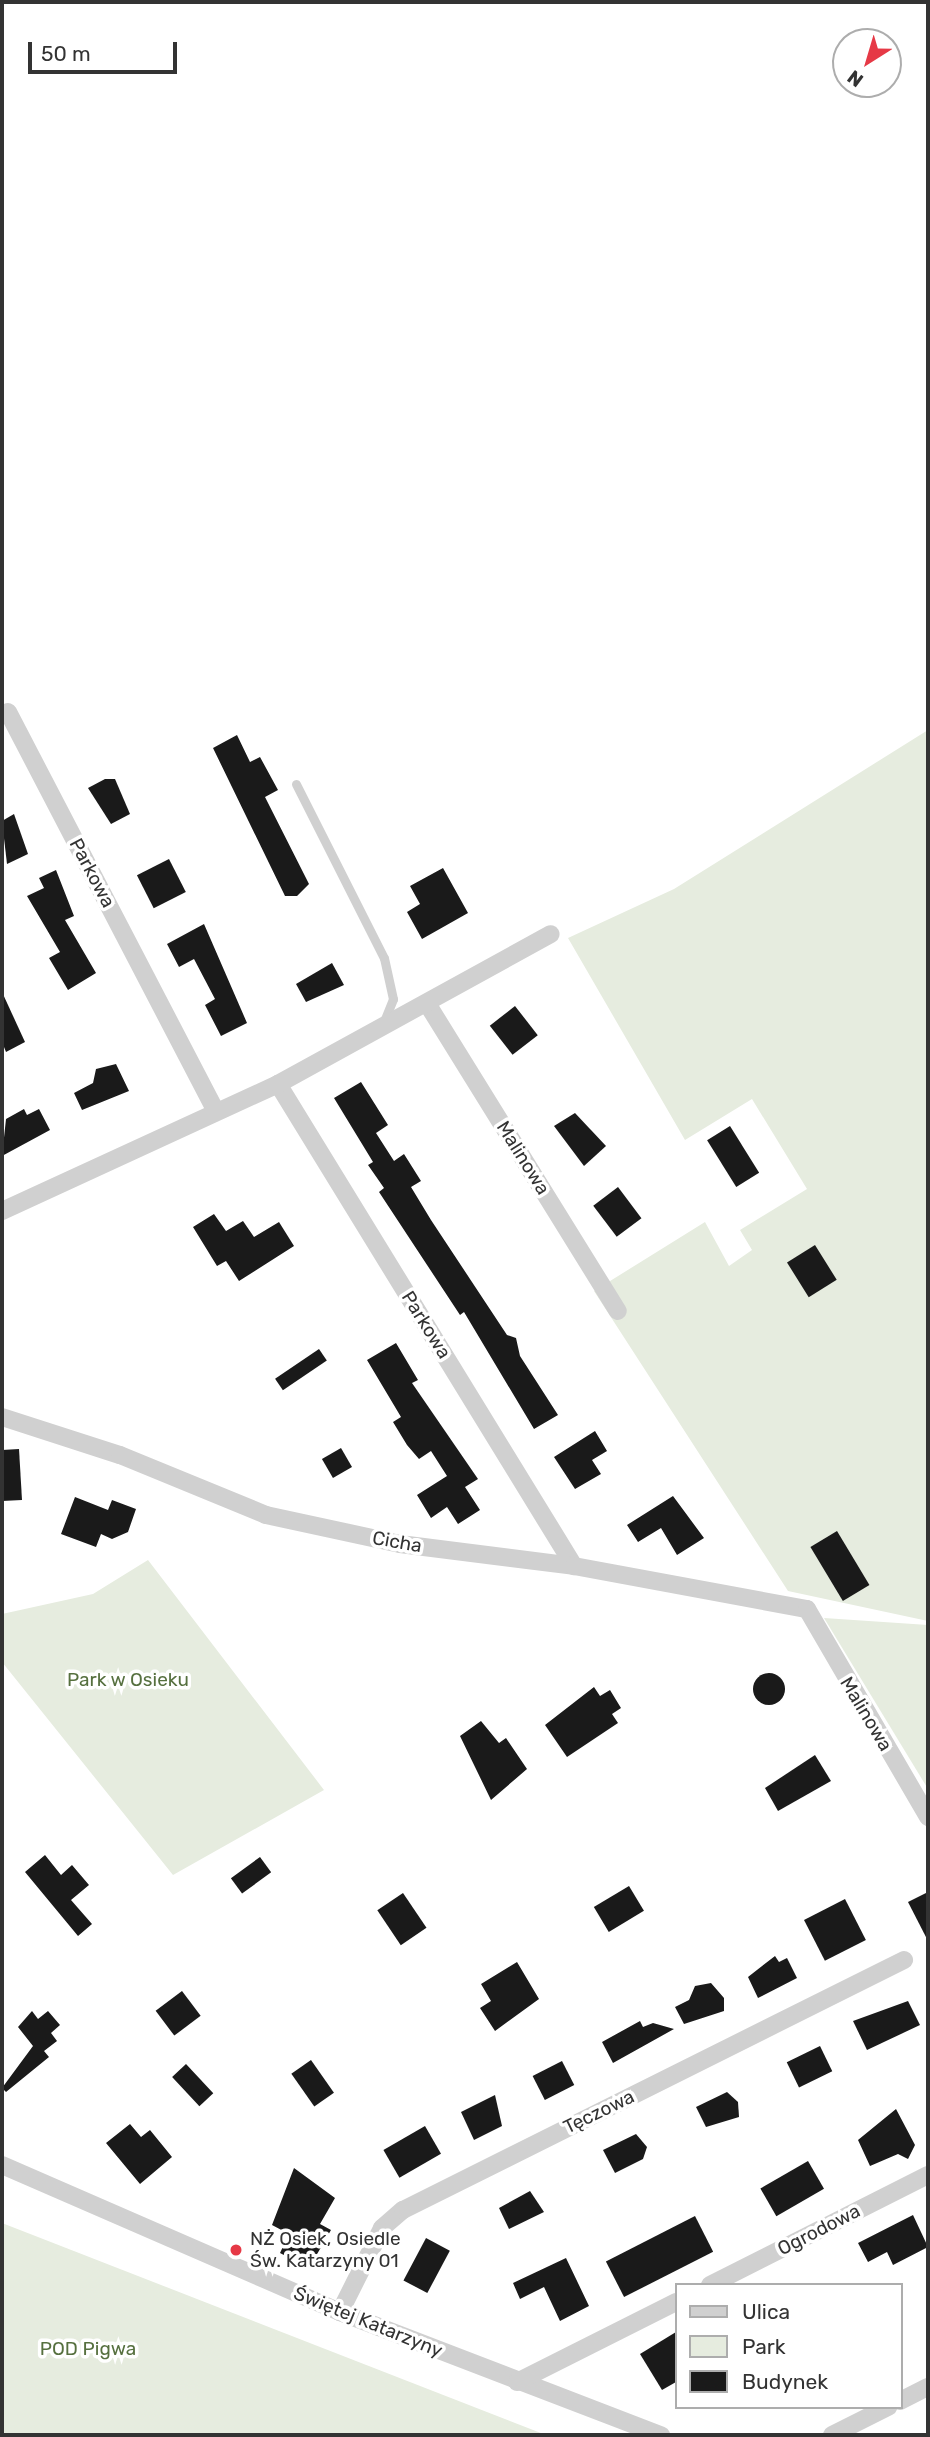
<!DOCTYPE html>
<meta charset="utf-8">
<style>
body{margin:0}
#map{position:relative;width:930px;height:2437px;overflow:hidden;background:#fff;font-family:Rubik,sans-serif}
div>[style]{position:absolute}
.green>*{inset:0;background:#e6ecdf}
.building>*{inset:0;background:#1a1a1a;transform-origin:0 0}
.round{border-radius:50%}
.service>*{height:9px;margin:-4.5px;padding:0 4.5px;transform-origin:4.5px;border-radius:4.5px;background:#d0d0d0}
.minor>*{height:18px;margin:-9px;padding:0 9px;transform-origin:9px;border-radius:9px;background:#d0d0d0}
.dots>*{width:19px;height:19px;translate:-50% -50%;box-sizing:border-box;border:4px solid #fff;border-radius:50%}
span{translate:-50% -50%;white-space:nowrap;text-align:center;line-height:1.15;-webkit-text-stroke:7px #fff;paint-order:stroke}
.street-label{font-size:19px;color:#333}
.park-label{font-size:19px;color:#56703f}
.poi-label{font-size:19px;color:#333}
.left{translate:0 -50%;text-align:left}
.frame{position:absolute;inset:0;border:4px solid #333;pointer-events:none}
.legend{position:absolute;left:675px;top:2283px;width:228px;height:126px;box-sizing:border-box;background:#fff;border:2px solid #adadad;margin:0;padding:9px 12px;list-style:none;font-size:21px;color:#333}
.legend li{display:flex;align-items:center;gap:14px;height:35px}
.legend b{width:35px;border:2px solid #adadad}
.north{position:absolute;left:832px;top:28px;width:70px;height:70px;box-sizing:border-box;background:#fff;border:2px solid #adadad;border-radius:50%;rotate:217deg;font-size:19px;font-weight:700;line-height:28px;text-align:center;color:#333}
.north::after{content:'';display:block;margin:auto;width:24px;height:32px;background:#e63946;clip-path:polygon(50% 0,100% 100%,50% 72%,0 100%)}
.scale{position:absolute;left:28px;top:42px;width:149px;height:32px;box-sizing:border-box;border:4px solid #333;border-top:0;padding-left:9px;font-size:21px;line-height:24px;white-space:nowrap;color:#333;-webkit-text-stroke:5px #fff;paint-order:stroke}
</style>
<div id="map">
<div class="green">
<div style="clip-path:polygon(928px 730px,928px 1621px,788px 1591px,594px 1291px,705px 1222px,729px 1266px,752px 1250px,740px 1230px,807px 1189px,752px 1099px,685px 1140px,568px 938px,674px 889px)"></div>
<div style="clip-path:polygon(148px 1560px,324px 1790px,173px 1875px,2px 1662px,2px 1614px,93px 1594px)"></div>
<div style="clip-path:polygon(824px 1618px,928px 1625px,928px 1789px)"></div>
<div style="clip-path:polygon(2px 2223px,546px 2435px,2px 2435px)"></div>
</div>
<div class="building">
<div style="clip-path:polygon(237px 735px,250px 762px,260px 757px,278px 790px,265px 797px,309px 884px,297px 896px,285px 896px,213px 748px)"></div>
<div style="clip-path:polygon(105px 779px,115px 779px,130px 814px,111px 824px,88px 788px)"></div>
<div style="clip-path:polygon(14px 814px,28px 854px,7px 864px,2px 821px)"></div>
<div style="left:169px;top:859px;width:37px;height:36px;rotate:63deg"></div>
<div style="clip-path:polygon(443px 868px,468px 913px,422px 939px,407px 912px,420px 904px,410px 886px)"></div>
<div style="clip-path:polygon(56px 870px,74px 916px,65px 920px,96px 973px,68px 990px,49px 958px,60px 952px,27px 896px,44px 888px,39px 878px)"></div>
<div style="clip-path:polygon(204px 924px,247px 1023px,221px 1036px,205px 1005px,215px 999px,194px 959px,179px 967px,167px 944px)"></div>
<div style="clip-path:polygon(332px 963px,344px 985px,306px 1002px,296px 984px)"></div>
<div style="clip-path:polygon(2px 992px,25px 1042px,6px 1052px,2px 1042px)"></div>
<div style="left:515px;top:1006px;width:37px;height:32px;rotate:52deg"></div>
<div style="clip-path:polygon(116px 1064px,129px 1091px,82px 1110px,74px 1093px,93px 1083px,96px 1069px)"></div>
<div style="clip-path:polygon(361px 1082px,388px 1125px,376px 1133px,394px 1161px,404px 1154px,421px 1181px,411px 1187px,431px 1220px,507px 1335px,516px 1338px,520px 1356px,558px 1415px,534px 1429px,464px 1312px,460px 1315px,379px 1192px,384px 1188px,368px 1165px,373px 1162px,334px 1098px)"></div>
<div style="clip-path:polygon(24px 1109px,27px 1115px,39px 1109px,50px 1130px,2px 1156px,6px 1119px)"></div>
<div style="clip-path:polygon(575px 1113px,606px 1146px,584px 1166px,554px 1126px)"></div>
<div style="left:730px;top:1126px;width:55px;height:27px;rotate:58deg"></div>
<div style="left:618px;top:1187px;width:39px;height:31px;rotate:53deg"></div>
<div style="clip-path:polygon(214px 1214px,226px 1231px,243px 1221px,254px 1237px,279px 1222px,294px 1246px,239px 1281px,226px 1261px,217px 1266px,193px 1227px)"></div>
<div style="left:815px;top:1245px;width:41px;height:33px;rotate:58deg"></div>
<div style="clip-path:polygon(396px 1343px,418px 1380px,412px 1383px,478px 1479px,465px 1487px,480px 1510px,458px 1524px,447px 1507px,431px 1518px,417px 1495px,447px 1476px,431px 1451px,419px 1459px,407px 1445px,393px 1422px,401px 1417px,367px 1360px)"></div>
<div style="left:319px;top:1349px;width:14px;height:53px;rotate:56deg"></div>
<div style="clip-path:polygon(595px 1431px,607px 1451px,592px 1460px,601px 1474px,575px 1489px,554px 1457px)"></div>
<div style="left:341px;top:1448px;width:22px;height:22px;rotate:60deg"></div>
<div style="clip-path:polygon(19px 1449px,22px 1500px,2px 1501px,2px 1450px)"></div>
<div style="clip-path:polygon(673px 1496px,704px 1538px,677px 1555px,661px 1528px,638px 1542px,627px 1525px)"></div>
<div style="clip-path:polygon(75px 1497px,108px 1510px,112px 1500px,136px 1509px,128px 1532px,112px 1539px,101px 1534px,96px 1547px,61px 1534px)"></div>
<div style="left:837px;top:1531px;width:63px;height:31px;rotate:59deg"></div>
<div class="round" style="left:753px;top:1673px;width:32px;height:32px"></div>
<div style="clip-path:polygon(594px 1687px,600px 1696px,610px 1690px,621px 1708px,612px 1714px,618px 1723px,567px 1757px,545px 1725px)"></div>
<div style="clip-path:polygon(481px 1721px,499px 1743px,506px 1738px,527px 1769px,491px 1800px,460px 1736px)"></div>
<div style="clip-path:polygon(815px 1755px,831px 1781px,778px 1811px,765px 1788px)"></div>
<div style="clip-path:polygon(45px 1855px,61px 1875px,72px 1865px,89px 1885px,71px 1900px,92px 1924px,78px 1936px,25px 1872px)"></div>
<div style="left:260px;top:1857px;width:19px;height:36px;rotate:54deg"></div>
<div style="left:629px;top:1886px;width:29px;height:41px;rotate:59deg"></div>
<div style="clip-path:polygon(928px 1892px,928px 1941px,908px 1902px)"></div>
<div style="left:403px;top:1893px;width:42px;height:31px;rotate:56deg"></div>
<div style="left:845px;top:1899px;width:46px;height:46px;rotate:63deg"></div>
<div style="clip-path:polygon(775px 1956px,779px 1962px,787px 1958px,797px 1978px,758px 1998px,748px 1977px)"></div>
<div style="clip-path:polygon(517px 1962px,539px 1999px,495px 2031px,480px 2008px,491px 2001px,481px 1984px)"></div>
<div style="clip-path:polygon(711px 1983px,724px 1998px,724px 2011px,684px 2024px,675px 2007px,689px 2000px,695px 1986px)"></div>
<div style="left:182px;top:1991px;width:31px;height:33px;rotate:53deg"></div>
<div style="clip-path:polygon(908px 2001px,920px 2025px,867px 2050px,853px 2021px)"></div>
<div style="clip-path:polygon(32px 2011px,38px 2019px,48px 2011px,60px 2025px,51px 2033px,57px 2041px,44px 2051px,49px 2057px,6px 2092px,2px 2088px,33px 2046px,18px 2027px)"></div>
<div style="clip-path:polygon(640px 2021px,643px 2027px,653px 2023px,674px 2029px,613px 2063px,602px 2042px)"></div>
<div style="left:820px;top:2046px;width:28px;height:37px;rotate:64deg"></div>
<div style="left:311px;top:2060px;width:40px;height:24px;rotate:55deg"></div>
<div style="left:562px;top:2061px;width:27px;height:33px;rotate:63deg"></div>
<div style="left:186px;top:2064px;width:40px;height:19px;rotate:47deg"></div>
<div style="clip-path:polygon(727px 2092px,738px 2102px,739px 2117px,706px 2127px,696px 2107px)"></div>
<div style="clip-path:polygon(495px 2095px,502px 2126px,474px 2140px,461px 2112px)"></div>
<div style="clip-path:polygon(896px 2109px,915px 2145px,908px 2159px,898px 2154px,870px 2166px,858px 2140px)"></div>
<div style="clip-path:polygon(130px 2124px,141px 2137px,150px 2130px,172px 2157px,140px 2184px,106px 2143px)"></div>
<div style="left:425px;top:2126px;width:32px;height:48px;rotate:60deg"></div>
<div style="clip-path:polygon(636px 2134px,647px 2147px,643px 2159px,615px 2173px,603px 2150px)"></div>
<div style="left:808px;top:2161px;width:32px;height:55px;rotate:60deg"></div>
<div style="clip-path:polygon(294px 2168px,335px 2198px,320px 2224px,331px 2230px,309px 2268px,280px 2253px,289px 2234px,272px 2225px)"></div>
<div style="clip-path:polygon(530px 2191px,544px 2212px,509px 2229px,499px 2208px)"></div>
<div style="clip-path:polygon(913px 2215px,928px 2247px,893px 2265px,887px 2252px,868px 2262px,858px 2243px)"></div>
<div style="left:695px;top:2216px;width:40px;height:100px;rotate:63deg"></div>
<div style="left:426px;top:2238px;width:27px;height:48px;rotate:28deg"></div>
<div style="clip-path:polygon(566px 2258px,589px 2306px,560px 2321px,544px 2287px,520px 2299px,513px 2283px)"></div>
<div style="clip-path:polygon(676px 2332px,676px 2382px,662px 2390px,640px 2354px)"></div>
</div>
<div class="service">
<div style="left:296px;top:784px;width:195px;rotate:63.2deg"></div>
<div style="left:384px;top:958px;width:42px;rotate:77.6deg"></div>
<div style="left:393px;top:999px;width:27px;rotate:112deg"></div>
</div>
<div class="minor">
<div style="left:8px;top:712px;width:448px;rotate:62.5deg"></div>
<div style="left:428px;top:1005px;width:360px;rotate:58.2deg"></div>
<div style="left:278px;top:1084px;width:566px;rotate:58.45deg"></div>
<div style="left:2px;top:1211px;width:304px;rotate:-24.7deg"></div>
<div style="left:278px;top:1084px;width:311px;rotate:-28.8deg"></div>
<div style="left:2px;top:1417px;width:124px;rotate:17.9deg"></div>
<div style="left:120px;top:1455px;width:158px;rotate:22.3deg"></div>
<div style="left:266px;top:1515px;width:137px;rotate:12.2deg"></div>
<div style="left:400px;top:1544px;width:175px;rotate:7.2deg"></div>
<div style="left:574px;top:1566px;width:237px;rotate:10.5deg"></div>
<div style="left:807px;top:1609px;width:241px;rotate:59.8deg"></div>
<div style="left:2px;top:2165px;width:369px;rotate:23.5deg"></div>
<div style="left:340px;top:2312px;width:344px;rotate:21deg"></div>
<div style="left:710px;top:2285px;width:244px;rotate:-26.8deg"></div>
<div style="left:340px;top:2312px;width:94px;rotate:-63.4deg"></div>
<div style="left:382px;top:2228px;width:28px;rotate:-41deg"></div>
<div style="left:403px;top:2210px;width:560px;rotate:-26.52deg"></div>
<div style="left:517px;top:2382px;width:178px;rotate:-26.7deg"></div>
<div style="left:900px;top:2401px;width:31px;rotate:-27deg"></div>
<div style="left:832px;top:2435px;width:63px;rotate:-26.6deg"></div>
</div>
<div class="dots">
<div style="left:236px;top:2250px;background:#e63946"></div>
</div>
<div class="street-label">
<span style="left:92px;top:873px;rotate:62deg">Parkowa</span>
<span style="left:523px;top:1158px;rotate:58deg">Malinowa</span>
<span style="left:426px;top:1325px;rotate:58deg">Parkowa</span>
<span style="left:397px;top:1542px;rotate:10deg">Cicha</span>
<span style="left:866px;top:1714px;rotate:59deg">Malinowa</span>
<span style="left:599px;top:2112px;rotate:-26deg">Tęczowa</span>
<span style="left:819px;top:2230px;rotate:-27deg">Ogrodowa</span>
<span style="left:368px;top:2322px;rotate:22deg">Świętej Katarzyny</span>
</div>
<div class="park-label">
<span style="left:128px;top:1680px">Park w Osieku</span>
<span style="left:88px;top:2349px">POD Pigwa</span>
</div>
<div class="poi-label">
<span class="left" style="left:250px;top:2250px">NŻ Osiek, Osiedle<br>Św. Katarzyny 01</span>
</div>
<div class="frame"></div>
<ul class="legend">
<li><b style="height:9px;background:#d0d0d0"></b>Ulica</li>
<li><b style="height:19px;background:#e6ecdf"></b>Park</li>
<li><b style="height:19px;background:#1a1a1a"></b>Budynek</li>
</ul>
<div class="north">N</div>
<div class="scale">50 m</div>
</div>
